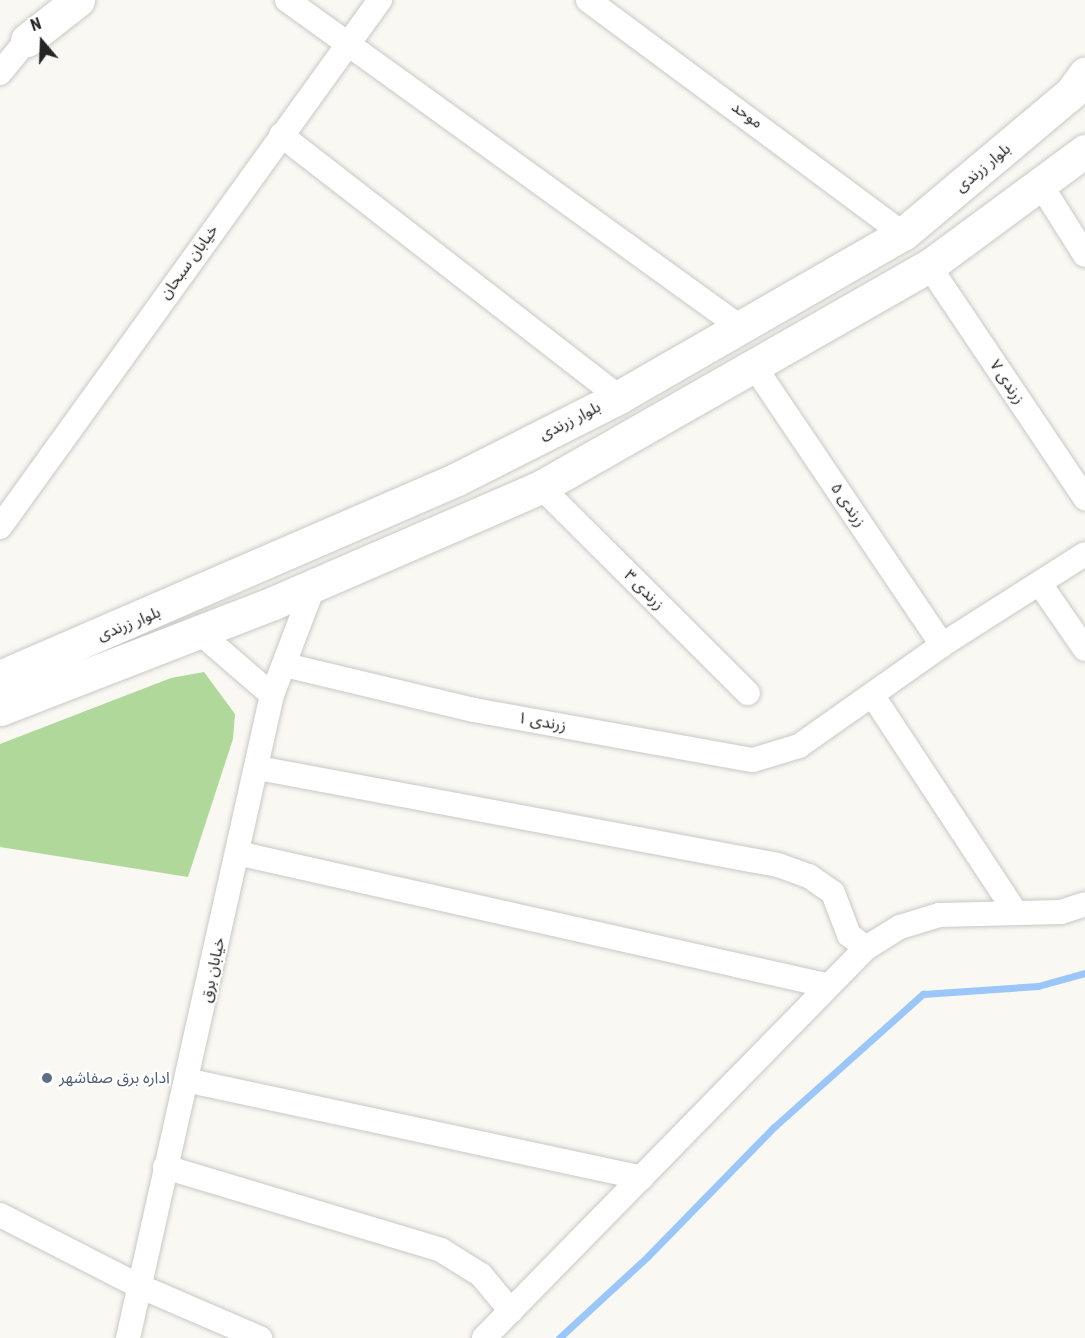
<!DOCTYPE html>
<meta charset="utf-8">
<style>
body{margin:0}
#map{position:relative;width:1085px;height:1338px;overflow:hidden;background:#f9f8f3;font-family:"Roboto Condensed","Noto Sans Arabic",sans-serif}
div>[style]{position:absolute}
.green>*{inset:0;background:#b0d89a}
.stream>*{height:7px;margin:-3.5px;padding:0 3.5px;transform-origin:3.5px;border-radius:3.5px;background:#9ac6fa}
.roads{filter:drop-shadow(0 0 2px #c9c8c4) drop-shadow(0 0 2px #c9c8c4)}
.street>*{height:24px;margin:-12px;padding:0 12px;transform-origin:12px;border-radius:12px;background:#fff}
.secondary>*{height:33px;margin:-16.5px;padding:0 16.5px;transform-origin:16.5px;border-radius:16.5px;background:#fff}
.dots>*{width:16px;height:16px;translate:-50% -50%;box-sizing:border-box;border:3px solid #fff;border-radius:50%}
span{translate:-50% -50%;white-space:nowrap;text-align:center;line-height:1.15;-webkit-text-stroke:4.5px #fff;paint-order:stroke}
.street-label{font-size:16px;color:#252523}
.service-label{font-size:16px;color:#4e5e75}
.left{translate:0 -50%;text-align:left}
.north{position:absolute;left:12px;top:12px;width:60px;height:60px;-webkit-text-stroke:4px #fff;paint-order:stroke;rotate:341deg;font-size:16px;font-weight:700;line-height:24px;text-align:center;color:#252523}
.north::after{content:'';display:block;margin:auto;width:21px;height:27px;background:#252523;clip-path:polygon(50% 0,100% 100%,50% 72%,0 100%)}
</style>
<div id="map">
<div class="green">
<div style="clip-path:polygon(204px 672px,235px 714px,233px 739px,188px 877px,0 847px,0 744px,171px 678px)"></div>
</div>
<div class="stream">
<div style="left:559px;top:1338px;width:120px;rotate:-42.6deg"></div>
<div style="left:647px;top:1257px;width:182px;rotate:-45.7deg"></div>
<div style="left:774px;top:1127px;width:200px;rotate:-41.8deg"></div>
<div style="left:923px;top:994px;width:115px;rotate:-4deg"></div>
<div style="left:1038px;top:986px;width:49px;rotate:-15.5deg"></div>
</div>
<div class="roads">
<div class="street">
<div style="left:287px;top:0;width:559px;rotate:35.82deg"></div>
<div style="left:588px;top:0;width:392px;rotate:36.6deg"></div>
<div style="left:0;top:73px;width:43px;rotate:-50.7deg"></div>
<div style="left:281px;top:135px;width:428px;rotate:37.8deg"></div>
<div style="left:1039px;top:182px;width:86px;rotate:57.8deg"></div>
<div style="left:929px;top:266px;width:280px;rotate:56.1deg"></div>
<div style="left:754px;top:366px;width:336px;rotate:56deg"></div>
<div style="left:541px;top:487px;width:292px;rotate:44.9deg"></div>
<div style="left:0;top:527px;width:650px;rotate:-54.21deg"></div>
<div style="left:1040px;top:584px;width:79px;rotate:55.3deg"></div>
<div style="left:199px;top:632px;width:96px;rotate:40.8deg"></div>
<div style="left:285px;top:665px;width:194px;rotate:13.4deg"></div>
<div style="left:474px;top:710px;width:283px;rotate:10.2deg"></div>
<div style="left:753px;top:760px;width:48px;rotate:-16.9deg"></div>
<div style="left:799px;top:746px;width:175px;rotate:-35.2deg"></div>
<div style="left:942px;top:645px;width:169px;rotate:-32.5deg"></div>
<div style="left:873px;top:696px;width:260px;rotate:56.6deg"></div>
<div style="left:258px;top:768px;width:529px;rotate:10.57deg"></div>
<div style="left:778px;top:865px;width:33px;rotate:20deg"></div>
<div style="left:809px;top:876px;width:29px;rotate:35deg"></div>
<div style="left:833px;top:893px;width:45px;rotate:69.1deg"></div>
<div style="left:849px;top:935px;width:21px;rotate:37deg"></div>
<div style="left:237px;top:853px;width:603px;rotate:12.65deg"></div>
<div style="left:190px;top:1081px;width:462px;rotate:12.1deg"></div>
<div style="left:165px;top:1167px;width:288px;rotate:16.7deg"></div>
<div style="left:441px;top:1250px;width:47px;rotate:32deg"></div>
<div style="left:481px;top:1275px;width:47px;rotate:50.2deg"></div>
<div style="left:0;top:1215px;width:156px;rotate:27.1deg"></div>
<div style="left:139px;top:1286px;width:132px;rotate:23.3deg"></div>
<div style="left:128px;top:1338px;width:659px;rotate:-77.38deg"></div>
<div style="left:272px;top:695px;width:118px;rotate:-69.1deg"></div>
<div style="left:484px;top:1338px;width:546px;rotate:-45.59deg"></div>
<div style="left:866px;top:948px;width:40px;rotate:-32deg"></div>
<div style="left:900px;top:927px;width:41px;rotate:-17.1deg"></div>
<div style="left:939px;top:915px;width:122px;rotate:-1.4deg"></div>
<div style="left:1061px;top:912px;width:25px;rotate:-18deg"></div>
</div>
<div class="secondary">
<div style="left:27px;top:40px;width:65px;rotate:-38.1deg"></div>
<div style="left:0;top:677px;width:498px;rotate:-23.4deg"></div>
<div style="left:457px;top:479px;width:182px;rotate:-26.8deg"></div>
<div style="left:619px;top:397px;width:327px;rotate:-29.9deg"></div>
<div style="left:903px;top:234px;width:219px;rotate:-40deg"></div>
<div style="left:1071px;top:93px;width:24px;rotate:-54deg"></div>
<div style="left:0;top:709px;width:293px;rotate:-21.2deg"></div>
<div style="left:273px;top:603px;width:292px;rotate:-23.4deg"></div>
<div style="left:541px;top:487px;width:447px;rotate:-29.7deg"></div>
<div style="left:929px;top:266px;width:194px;rotate:-36.4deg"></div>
</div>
</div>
<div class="dots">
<div style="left:47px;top:1078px;background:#5c6f8a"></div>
</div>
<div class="street-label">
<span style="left:747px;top:115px;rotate:36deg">موحد</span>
<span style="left:983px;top:168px;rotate:-40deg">بلوار زرندی</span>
<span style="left:189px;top:262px;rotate:-54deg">خیابان سبحان</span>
<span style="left:1007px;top:382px;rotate:56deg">زرندی ۷</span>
<span style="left:570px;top:421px;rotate:-27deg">بلوار زرندی</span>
<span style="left:848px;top:505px;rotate:56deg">زرندی ۵</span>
<span style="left:644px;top:590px;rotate:45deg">زرندی ۳</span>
<span style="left:129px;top:624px;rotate:-22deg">بلوار زرندی</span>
<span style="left:542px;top:722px;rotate:10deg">زرندی ۱</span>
<span style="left:213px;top:970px;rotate:-78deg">خیابان برق</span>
</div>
<div class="service-label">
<span class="left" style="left:59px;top:1078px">اداره برق صفاشهر</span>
</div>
<div class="north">N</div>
</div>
